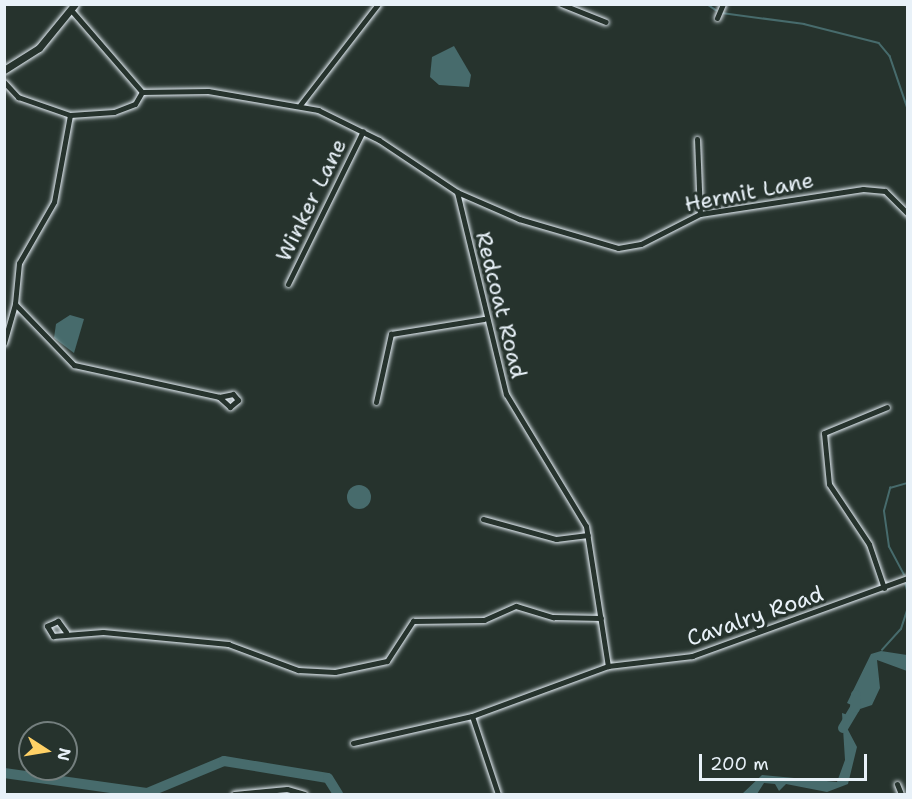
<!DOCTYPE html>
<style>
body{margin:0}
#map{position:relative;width:912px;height:799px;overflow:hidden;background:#26332d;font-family:"Shantell Sans",sans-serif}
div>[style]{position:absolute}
.water>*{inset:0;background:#476b6c}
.round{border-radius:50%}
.stream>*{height:1.5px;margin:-0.75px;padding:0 0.75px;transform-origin:0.75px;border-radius:0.75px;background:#476b6c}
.river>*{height:10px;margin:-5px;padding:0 5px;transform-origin:5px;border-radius:5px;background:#476b6c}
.roads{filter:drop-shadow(0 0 2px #e8f1f8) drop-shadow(0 0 2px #e8f1f8)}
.street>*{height:5px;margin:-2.5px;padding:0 2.5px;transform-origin:2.5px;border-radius:2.5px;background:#26332d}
.secondary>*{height:7px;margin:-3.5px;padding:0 3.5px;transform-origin:3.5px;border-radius:3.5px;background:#26332d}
span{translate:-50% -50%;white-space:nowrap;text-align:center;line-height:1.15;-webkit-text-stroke:6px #26332d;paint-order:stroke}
.street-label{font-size:22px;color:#e8f1f8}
.frame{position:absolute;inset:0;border:6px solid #e8f1f8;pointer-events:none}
.north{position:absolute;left:18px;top:721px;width:60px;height:60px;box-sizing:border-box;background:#26332d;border:2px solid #747f7e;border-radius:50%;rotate:102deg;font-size:16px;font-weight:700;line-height:24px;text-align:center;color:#e8f1f8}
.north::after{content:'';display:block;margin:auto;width:21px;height:27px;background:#ffd166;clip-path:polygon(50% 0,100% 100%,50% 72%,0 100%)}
.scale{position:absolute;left:699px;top:754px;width:168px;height:27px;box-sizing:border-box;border:3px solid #e8f1f8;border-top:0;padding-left:8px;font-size:18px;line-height:21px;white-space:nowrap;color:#e8f1f8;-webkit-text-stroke:4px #26332d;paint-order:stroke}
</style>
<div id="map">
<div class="water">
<div style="clip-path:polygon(454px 46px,471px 75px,469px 87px,439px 85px,430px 77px,432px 57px)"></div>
<div style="clip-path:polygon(70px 315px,84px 319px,74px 353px,54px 338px,56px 324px)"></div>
<div class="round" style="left:347px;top:485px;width:24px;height:24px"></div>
<div style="clip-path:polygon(881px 651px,907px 655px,907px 671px,877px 660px,880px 688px,872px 705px,860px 709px,847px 703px,871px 654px)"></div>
<div style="clip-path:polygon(842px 713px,848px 715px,847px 728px,857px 747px,848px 784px,827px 792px,786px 784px,779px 791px,775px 784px,764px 783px,757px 794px,742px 794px,762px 775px,837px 782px,845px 760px)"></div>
</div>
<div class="stream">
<div style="left:707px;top:4px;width:11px;rotate:34deg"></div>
<div style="left:722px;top:13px;width:83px;rotate:7.6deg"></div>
<div style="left:804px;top:24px;width:77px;rotate:14.2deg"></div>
<div style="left:879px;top:43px;width:17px;rotate:50deg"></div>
<div style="left:890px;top:56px;width:56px;rotate:71.2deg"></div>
<div style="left:904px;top:575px;width:32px;rotate:-118deg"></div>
<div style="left:889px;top:547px;width:36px;rotate:-98deg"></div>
<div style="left:884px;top:511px;width:24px;rotate:-75deg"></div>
<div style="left:890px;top:488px;width:19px;rotate:-16deg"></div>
<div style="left:906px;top:584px;width:9px;rotate:77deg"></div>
<div style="left:882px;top:650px;width:28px;rotate:-48deg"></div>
<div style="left:901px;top:629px;width:23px;rotate:-72deg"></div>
</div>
<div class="river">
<div style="left:843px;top:728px;width:23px;rotate:-59deg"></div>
<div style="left:855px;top:708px;width:13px;rotate:-86deg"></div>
<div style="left:4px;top:773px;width:144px;rotate:8deg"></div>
<div style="left:147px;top:793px;width:83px;rotate:-22.6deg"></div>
<div style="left:224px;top:761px;width:105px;rotate:9.3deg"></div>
<div style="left:328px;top:778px;width:19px;rotate:58deg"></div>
</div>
<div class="roads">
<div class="street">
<div style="left:561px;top:4px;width:48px;rotate:21.8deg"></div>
<div style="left:71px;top:10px;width:108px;rotate:49.1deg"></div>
<div style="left:717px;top:18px;width:15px;rotate:-67deg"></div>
<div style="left:4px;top:82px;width:21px;rotate:47deg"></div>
<div style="left:18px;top:97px;width:55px;rotate:19.1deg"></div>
<div style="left:70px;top:115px;width:44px;rotate:-3.9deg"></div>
<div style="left:114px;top:112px;width:22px;rotate:-21deg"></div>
<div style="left:135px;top:104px;width:14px;rotate:-60deg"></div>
<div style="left:142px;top:92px;width:66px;rotate:-0.9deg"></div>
<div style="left:208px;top:91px;width:112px;rotate:9.8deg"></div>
<div style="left:318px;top:110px;width:68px;rotate:26.2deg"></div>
<div style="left:379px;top:140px;width:94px;rotate:33.7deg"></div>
<div style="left:457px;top:192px;width:68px;rotate:23.5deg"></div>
<div style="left:519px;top:219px;width:103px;rotate:16.3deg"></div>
<div style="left:618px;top:248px;width:23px;rotate:-10deg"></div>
<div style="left:641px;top:244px;width:66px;rotate:-27deg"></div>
<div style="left:700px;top:214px;width:165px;rotate:-8.7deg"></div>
<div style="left:863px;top:189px;width:22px;rotate:5deg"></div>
<div style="left:885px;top:191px;width:33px;rotate:45deg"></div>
<div style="left:300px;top:105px;width:128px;rotate:-52.3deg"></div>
<div style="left:70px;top:115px;width:88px;rotate:100.4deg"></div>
<div style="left:54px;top:202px;width:70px;rotate:119.8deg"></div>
<div style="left:19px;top:263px;width:41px;rotate:95.6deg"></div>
<div style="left:15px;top:304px;width:85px;rotate:46deg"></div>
<div style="left:74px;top:365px;width:148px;rotate:12.4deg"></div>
<div style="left:219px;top:397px;width:14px;rotate:-12deg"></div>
<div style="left:233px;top:394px;width:8px;rotate:50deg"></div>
<div style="left:238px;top:400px;width:11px;rotate:139deg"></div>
<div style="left:230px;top:407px;width:15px;rotate:-138deg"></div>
<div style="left:697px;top:139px;width:75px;rotate:87.7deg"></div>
<div style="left:457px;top:192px;width:208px;rotate:76.4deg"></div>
<div style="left:506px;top:394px;width:154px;rotate:58.8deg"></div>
<div style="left:586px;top:526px;width:142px;rotate:81.1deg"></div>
<div style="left:288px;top:284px;width:170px;rotate:-63.9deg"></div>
<div style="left:4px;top:343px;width:41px;rotate:-74.2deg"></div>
<div style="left:376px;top:402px;width:70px;rotate:-77.6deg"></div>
<div style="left:391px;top:334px;width:94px;rotate:-9.2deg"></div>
<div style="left:483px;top:519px;width:76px;rotate:15.3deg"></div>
<div style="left:556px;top:539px;width:32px;rotate:-7deg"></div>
<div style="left:884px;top:588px;width:46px;rotate:-108.8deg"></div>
<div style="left:869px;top:544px;width:72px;rotate:-123.7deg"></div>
<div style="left:829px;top:484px;width:51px;rotate:-95.6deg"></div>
<div style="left:824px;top:433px;width:68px;rotate:-22.4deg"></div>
<div style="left:66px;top:632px;width:14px;rotate:-126deg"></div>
<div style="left:58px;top:621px;width:12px;rotate:156deg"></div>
<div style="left:47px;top:626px;width:12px;rotate:59deg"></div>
<div style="left:53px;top:636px;width:50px;rotate:-4.6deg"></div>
<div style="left:103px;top:632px;width:126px;rotate:5.5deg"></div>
<div style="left:228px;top:644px;width:75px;rotate:20.4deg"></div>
<div style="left:298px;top:670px;width:37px;rotate:3deg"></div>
<div style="left:335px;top:672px;width:53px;rotate:-11.9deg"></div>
<div style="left:387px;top:661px;width:48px;rotate:-57deg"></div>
<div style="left:413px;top:621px;width:71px;rotate:-0.8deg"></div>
<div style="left:484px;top:620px;width:35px;rotate:-24deg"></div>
<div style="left:516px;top:606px;width:39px;rotate:17deg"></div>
<div style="left:553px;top:617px;width:48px;rotate:1.2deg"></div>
<div style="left:608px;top:666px;width:85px;rotate:-6.8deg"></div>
<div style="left:692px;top:656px;width:230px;rotate:-19.9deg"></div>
<div style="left:472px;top:716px;width:82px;rotate:71.6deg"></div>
<div style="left:353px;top:743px;width:122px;rotate:-12.8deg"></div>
<div style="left:472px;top:716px;width:145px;rotate:-20.2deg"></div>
<div style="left:897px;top:784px;width:11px;rotate:68deg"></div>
<div style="left:234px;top:794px;width:53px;rotate:-5.4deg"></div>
<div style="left:287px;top:789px;width:18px;rotate:16deg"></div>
</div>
<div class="secondary">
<div style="left:4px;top:70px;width:41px;rotate:-32.2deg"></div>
<div style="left:39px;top:48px;width:57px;rotate:-50.7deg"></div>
</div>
</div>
<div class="street-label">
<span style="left:749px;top:192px;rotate:-11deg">Hermit Lane</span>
<span style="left:311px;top:200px;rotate:-64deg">Winker Lane</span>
<span style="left:501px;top:305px;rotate:76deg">Redcoat Road</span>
<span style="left:755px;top:616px;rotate:-19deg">Cavalry Road</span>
</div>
<div class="frame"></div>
<div class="north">N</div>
<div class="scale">200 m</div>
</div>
